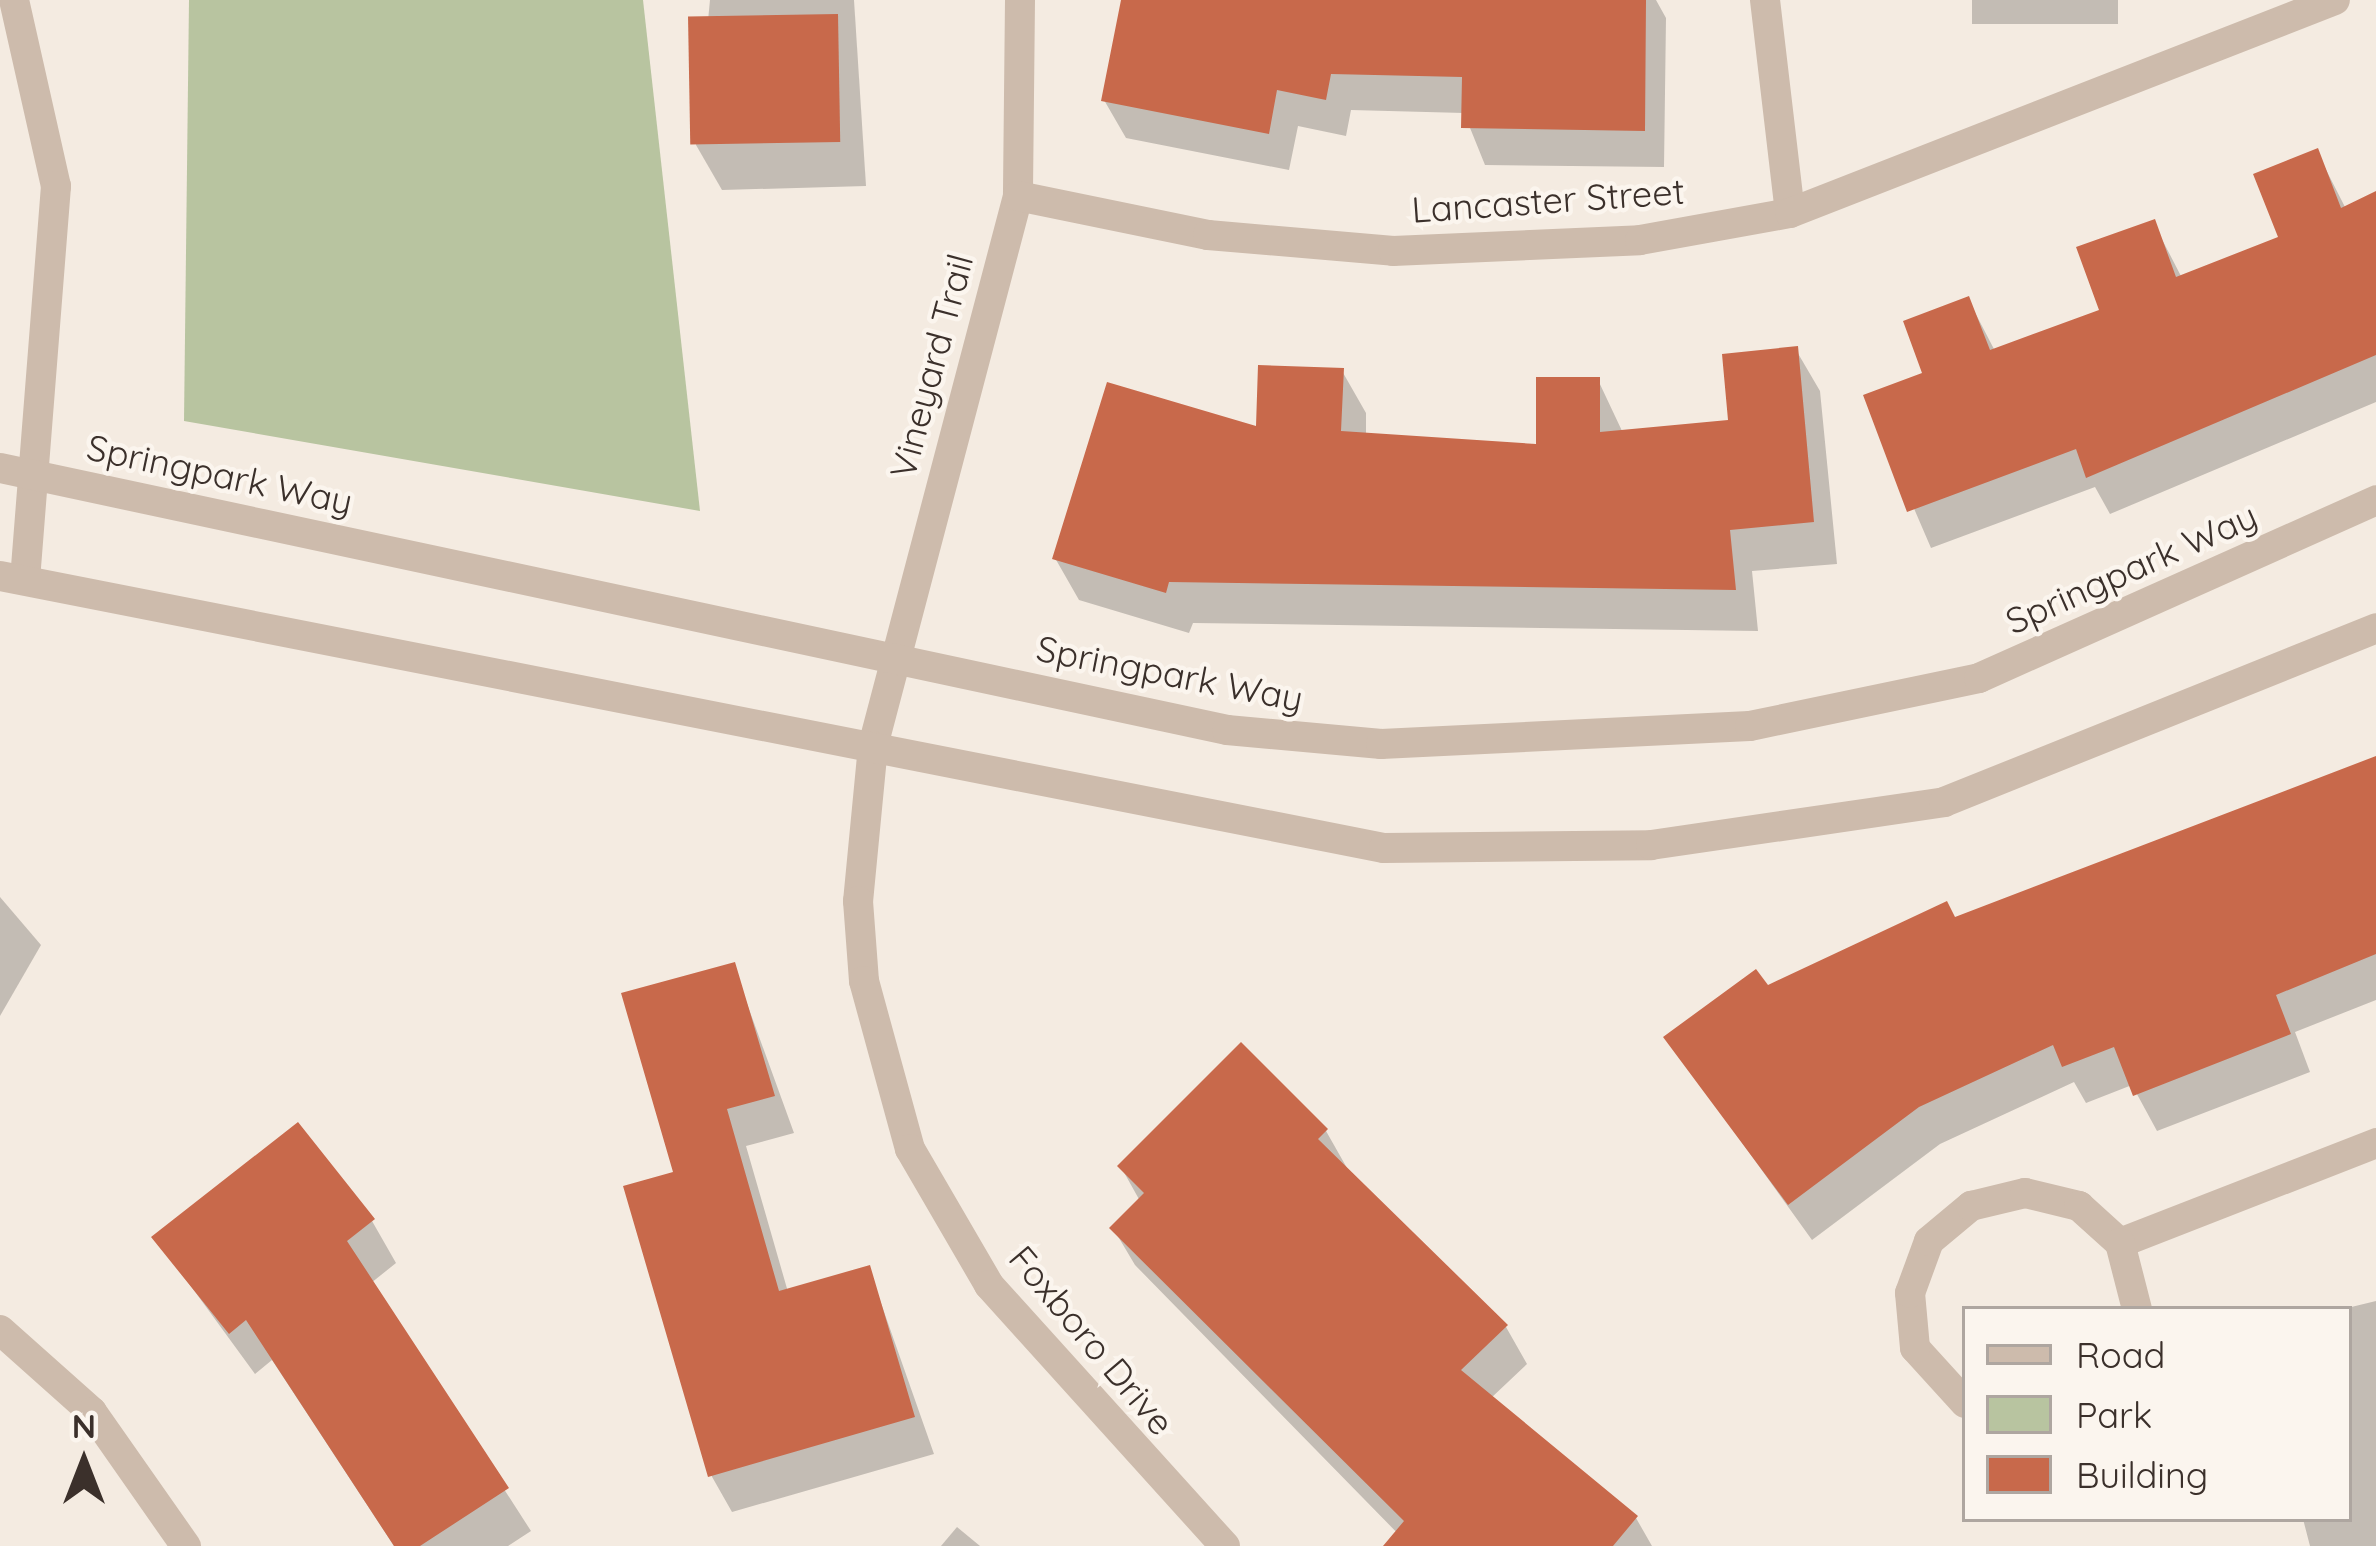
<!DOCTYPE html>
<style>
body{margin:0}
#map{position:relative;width:2376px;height:1546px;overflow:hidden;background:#f4ebe1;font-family:Quicksand,sans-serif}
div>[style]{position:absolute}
.green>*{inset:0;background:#b8c4a0}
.shadow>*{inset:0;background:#0003;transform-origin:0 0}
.building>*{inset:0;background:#c8694b;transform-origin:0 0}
.minor>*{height:30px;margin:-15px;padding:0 15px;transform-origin:15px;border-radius:15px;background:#cdbbac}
span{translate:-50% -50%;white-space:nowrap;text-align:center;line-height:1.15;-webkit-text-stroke:9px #fbf5ee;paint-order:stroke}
.street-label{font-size:36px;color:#3b302b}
.legend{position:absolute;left:1962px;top:1306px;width:390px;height:216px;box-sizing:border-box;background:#fbf5ee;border:3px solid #aea6a0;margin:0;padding:15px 21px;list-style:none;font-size:36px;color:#3b302b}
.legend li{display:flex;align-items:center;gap:24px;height:60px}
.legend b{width:60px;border:3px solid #aea6a0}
.north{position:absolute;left:24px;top:1402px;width:120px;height:120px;-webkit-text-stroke:9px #fbf5ee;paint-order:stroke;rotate:0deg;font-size:33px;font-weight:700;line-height:48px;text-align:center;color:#3b302b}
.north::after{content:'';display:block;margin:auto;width:42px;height:54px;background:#3b302b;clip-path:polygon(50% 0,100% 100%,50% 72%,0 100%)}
</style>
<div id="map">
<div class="green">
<div style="clip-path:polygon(189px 0,643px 0,700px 511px,184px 421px)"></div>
</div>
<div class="shadow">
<div style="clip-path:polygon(710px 0,854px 0,866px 186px,722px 190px,696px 145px)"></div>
<div style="clip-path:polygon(1124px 0,1656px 0,1666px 18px,1664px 167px,1485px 165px,1464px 113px,1351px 110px,1346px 136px,1298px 126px,1289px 170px,1126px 138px,1104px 100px)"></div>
<div style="left:1972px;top:0;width:146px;height:24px"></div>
<div style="clip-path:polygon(2317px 152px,2346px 209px,2376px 194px,2376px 402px,2110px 514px,2095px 487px,1931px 548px,1866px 397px,1926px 374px,1968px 299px,1995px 351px,2103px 312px,2153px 222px,2182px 278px,2282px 239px)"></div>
<div style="clip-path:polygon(1796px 350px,1820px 391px,1837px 564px,1752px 571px,1758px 631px,1193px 623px,1189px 633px,1079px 600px,1055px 558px,1342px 371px,1366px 413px,1366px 436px,1539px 447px,1598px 380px,1623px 433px,1731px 423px)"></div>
<div style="clip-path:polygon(2376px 758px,2376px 1000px,2295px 1032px,2310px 1072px,2157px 1131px,2132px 1085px,2086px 1103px,2074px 1082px,1940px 1144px,1812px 1240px,1667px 1038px,1767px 989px)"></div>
<div style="clip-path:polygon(0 897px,41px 945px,0 1016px)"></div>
<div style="clip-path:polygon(733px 965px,794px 1133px,746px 1146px,788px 1292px,869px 1269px,934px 1454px,732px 1512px,711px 1475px,677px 1174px)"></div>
<div style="clip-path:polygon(1326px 1131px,1347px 1168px,1506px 1327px,1527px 1364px,1490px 1399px,1636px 1518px,1652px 1546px,1410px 1546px,1135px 1265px,1113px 1228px,1140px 1201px,1121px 1167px)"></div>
<div style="clip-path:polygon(372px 1221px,396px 1263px,371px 1283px,531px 1531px,508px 1546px,394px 1546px,272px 1360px,255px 1374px,155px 1237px)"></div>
<div style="clip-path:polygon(2376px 1301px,2376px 1546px,2310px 1546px,2303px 1519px,2349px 1519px,2343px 1309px)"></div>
<div style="clip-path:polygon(957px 1527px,980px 1546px,941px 1546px)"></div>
</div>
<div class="building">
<div style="clip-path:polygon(1121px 0,1646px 0,1645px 131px,1461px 128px,1462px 77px,1331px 74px,1326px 100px,1277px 90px,1269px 134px,1101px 101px)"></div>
<div style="left:838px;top:14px;width:128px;height:150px;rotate:89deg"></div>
<div style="clip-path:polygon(2318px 148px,2341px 208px,2376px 191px,2376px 355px,2086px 478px,2076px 449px,1907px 512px,1863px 395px,1922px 373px,1903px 321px,1969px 296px,1990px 350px,2099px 310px,2076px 247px,2155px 219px,2176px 277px,2278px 237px,2253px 174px)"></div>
<div style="clip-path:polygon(1798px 346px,1814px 522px,1730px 530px,1736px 590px,1169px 582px,1166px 593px,1052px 559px,1107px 382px,1256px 426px,1258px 365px,1344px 368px,1341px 431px,1536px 444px,1536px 377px,1600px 377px,1600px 432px,1728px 420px,1722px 354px)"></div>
<div style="clip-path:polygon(2376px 756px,2376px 954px,2276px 995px,2291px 1034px,2133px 1096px,2114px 1047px,2062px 1067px,2053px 1045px,1919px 1107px,1788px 1205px,1663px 1037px,1756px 969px,1768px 985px,1947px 901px,1955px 917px)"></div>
<div style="clip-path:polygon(735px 962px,775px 1096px,727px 1109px,779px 1291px,870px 1265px,915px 1417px,708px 1477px,623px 1186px,673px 1172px,621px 993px)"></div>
<div style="clip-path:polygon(1241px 1042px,1328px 1129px,1318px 1139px,1508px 1325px,1461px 1370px,1638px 1516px,1613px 1546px,1383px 1546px,1404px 1521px,1109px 1228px,1144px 1193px,1117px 1166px)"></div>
<div style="clip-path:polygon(298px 1122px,375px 1219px,347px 1241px,509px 1488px,420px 1546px,394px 1546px,246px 1320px,229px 1334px,151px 1237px)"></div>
</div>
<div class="minor">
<div style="left:14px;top:0;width:191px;rotate:77.3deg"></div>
<div style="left:56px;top:186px;width:395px;rotate:94.5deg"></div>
<div style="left:1020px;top:0;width:196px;rotate:90.6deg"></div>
<div style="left:1018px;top:196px;width:569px;rotate:104.77deg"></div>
<div style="left:873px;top:746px;width:156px;rotate:95.5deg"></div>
<div style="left:858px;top:901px;width:80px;rotate:85.7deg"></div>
<div style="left:864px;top:981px;width:174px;rotate:74.7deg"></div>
<div style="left:910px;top:1149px;width:157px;rotate:59.8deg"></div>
<div style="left:989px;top:1285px;width:352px;rotate:47.9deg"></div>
<div style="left:1765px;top:0;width:214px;rotate:83.3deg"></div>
<div style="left:1018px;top:196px;width:194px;rotate:11.6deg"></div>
<div style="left:1208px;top:235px;width:186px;rotate:4.9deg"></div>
<div style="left:1393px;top:251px;width:247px;rotate:-2.5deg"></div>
<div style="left:1640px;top:240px;width:152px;rotate:-10.2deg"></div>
<div style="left:1790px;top:213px;width:585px;rotate:-21.35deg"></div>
<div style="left:0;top:468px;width:1255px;rotate:12.05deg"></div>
<div style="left:1227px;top:730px;width:155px;rotate:5.2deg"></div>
<div style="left:1381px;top:744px;width:369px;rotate:-2.8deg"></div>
<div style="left:1750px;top:726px;width:234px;rotate:-11.8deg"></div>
<div style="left:1979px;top:678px;width:435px;rotate:-24.1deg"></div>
<div style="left:0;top:576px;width:1410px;rotate:11.12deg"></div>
<div style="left:1384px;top:848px;width:267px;rotate:-0.6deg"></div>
<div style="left:1651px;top:845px;width:296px;rotate:-8.3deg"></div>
<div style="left:1944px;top:802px;width:466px;rotate:-21.9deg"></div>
<div style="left:2120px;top:1243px;width:275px;rotate:-21.3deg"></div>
<div style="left:0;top:1330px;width:123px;rotate:41.7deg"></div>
<div style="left:92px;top:1412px;width:164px;rotate:55deg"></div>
<div style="left:1965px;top:1403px;width:74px;rotate:-132.3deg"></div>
<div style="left:1915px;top:1348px;width:55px;rotate:-95.2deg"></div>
<div style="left:1910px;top:1293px;width:55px;rotate:-69.9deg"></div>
<div style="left:1929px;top:1241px;width:55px;rotate:-39.8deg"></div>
<div style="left:1971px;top:1206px;width:56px;rotate:-13.5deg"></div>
<div style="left:2025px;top:1193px;width:56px;rotate:13.5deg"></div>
<div style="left:2079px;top:1206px;width:55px;rotate:42.1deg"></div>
<div style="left:2120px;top:1243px;width:68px;rotate:75.6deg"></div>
</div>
<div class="street-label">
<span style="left:1548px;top:200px;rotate:-4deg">Lancaster Street</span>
<span style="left:931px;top:366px;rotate:-75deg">Vineyard Trail</span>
<span style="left:220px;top:474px;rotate:12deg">Springpark Way</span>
<span style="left:2131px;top:568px;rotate:-24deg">Springpark Way</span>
<span style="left:1170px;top:673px;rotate:11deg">Springpark Way</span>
<span style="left:1092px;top:1340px;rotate:50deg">Foxboro Drive</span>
</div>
<ul class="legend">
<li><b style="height:15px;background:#cdbbac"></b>Road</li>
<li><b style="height:33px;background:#b8c4a0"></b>Park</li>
<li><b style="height:33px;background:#c8694b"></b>Building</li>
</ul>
<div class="north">N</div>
</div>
